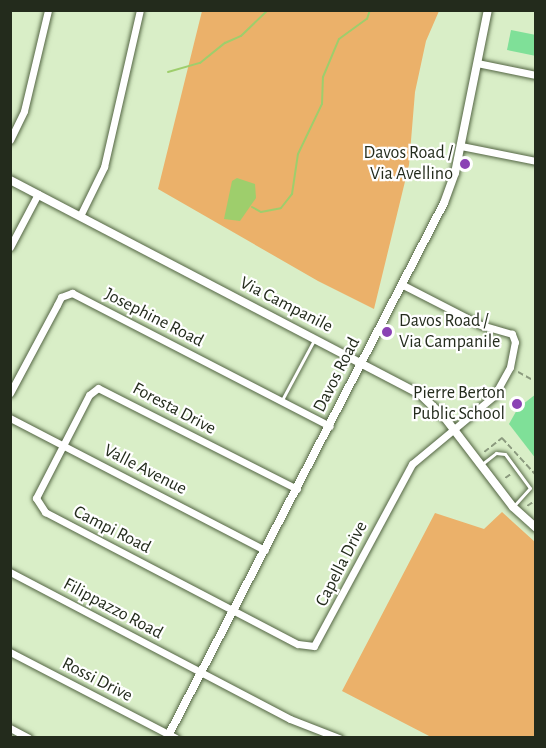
<!DOCTYPE html>
<style>
body{margin:0}
#map{position:relative;width:546px;height:748px;overflow:hidden;background:#d9eec7;font-family:"Alegreya Sans",sans-serif}
div>[style]{position:absolute}
.green>*{inset:0;background:#ebb16a}
.water>*{inset:0;background:#9ece6c}
.stream>*{height:2px;margin:-1px;padding:0 1px;transform-origin:1px;border-radius:1px;background:#9ece6c}
.building>*{inset:0;background:#7fe098}
.path>*{height:1.5px;margin-top:-0.75px;transform-origin:0;background:repeating-linear-gradient(90deg,#8b9a7e 0 6px,transparent 0 9px)}
.roads{filter:drop-shadow(0 0 2px #536543) drop-shadow(0 0 2px #536543)}
.service>*{height:3px;margin:-1.5px;padding:0 1.5px;transform-origin:1.5px;border-radius:1.5px;background:#fff}
.minor>*{height:7px;margin:-3.5px;padding:0 3.5px;transform-origin:3.5px;border-radius:3.5px;background:#fff}
.tertiary>*{height:8px;margin:-4px;padding:0 4px;transform-origin:4px;border-radius:4px;background:#fff}
.dots>*{width:16px;height:16px;translate:-50% -50%;box-sizing:border-box;border:3px solid #fff;border-radius:50%}
span{translate:-50% -50%;white-space:nowrap;text-align:center;line-height:1.15;-webkit-text-stroke:4.5px #fff;paint-order:stroke}
.poi-label{font-size:18px;color:#232b1c}
.right{translate:-100% -50%;text-align:right}
.left{translate:0 -50%;text-align:left}
.street-label{font-size:18px;color:#232b1c}
.frame{position:absolute;inset:0;border:12px solid #232b1c;pointer-events:none}
</style>
<div id="map">
<div class="green">
<div style="clip-path:polygon(202px 11px,439px 11px,426px 41px,415px 92px,409px 165px,374px 309px,318px 281px,158px 189px)"></div>
<div style="clip-path:polygon(502px 512px,535px 542px,535px 737px,431px 737px,342px 691px,435px 513px,484px 529px)"></div>
</div>
<div class="water">
<div style="clip-path:polygon(237px 178px,255px 184px,256px 198px,240px 221px,224px 219px,232px 181px)"></div>
</div>
<div class="stream">
<div style="left:168px;top:72px;width:33px;rotate:-16deg"></div>
<div style="left:200px;top:63px;width:32px;rotate:-39deg"></div>
<div style="left:225px;top:43px;width:17px;rotate:-24deg"></div>
<div style="left:241px;top:36px;width:37px;rotate:-44deg"></div>
<div style="left:252px;top:207px;width:10px;rotate:29deg"></div>
<div style="left:261px;top:212px;width:20px;rotate:-11deg"></div>
<div style="left:281px;top:208px;width:18px;rotate:-52deg"></div>
<div style="left:292px;top:194px;width:40px;rotate:-81.5deg"></div>
<div style="left:298px;top:154px;width:55px;rotate:-64.4deg"></div>
<div style="left:322px;top:104px;width:27px;rotate:-88deg"></div>
<div style="left:323px;top:77px;width:41px;rotate:-67.2deg"></div>
<div style="left:339px;top:39px;width:34px;rotate:-36deg"></div>
<div style="left:367px;top:19px;width:9px;rotate:-72deg"></div>
</div>
<div class="building">
<div style="clip-path:polygon(511px 30px,536px 35px,536px 56px,507px 50px)"></div>
<div style="clip-path:polygon(536px 394px,536px 459px,509px 424px,518px 408px)"></div>
</div>
<div class="path">
<div style="left:518px;top:372px;width:15px;rotate:28deg"></div>
<div style="left:484px;top:452px;width:23px;rotate:-38deg"></div>
<div style="left:502px;top:438px;width:50px;rotate:47.4deg"></div>
<div style="left:505px;top:478px;width:7px;rotate:-34deg"></div>
<div style="left:527px;top:506px;width:11px;rotate:-34deg"></div>
</div>
<div class="roads">
<div class="service">
<div style="left:282px;top:400px;width:68px;rotate:-61.9deg"></div>
<div style="left:482px;top:464px;width:18px;rotate:-38deg"></div>
<div style="left:496px;top:453px;width:9px;rotate:6deg"></div>
<div style="left:505px;top:454px;width:42px;rotate:53.7deg"></div>
<div style="left:530px;top:488px;width:24px;rotate:132deg"></div>
</div>
<div class="minor">
<div style="left:477px;top:63px;width:60px;rotate:11.5deg"></div>
<div style="left:10px;top:140px;width:32px;rotate:-64deg"></div>
<div style="left:24px;top:111px;width:104px;rotate:-76.6deg"></div>
<div style="left:461px;top:146px;width:76px;rotate:11.3deg"></div>
<div style="left:80px;top:216px;width:55px;rotate:-63.9deg"></div>
<div style="left:104px;top:167px;width:161px;rotate:-77.1deg"></div>
<div style="left:10px;top:247px;width:60px;rotate:-62.2deg"></div>
<div style="left:10px;top:393px;width:100px;rotate:-61.9deg"></div>
<div style="left:57px;top:305px;width:9px;rotate:-63deg"></div>
<div style="left:61px;top:297px;width:12px;rotate:-20deg"></div>
<div style="left:72px;top:293px;width:290px;rotate:27.3deg"></div>
<div style="left:10px;top:418px;width:287px;rotate:27.4deg"></div>
<div style="left:297px;top:489px;width:223px;rotate:-153.1deg"></div>
<div style="left:98px;top:388px;width:11px;rotate:142deg"></div>
<div style="left:89px;top:395px;width:116px;rotate:117.2deg"></div>
<div style="left:36px;top:498px;width:17px;rotate:57deg"></div>
<div style="left:45px;top:512px;width:285px;rotate:27.6deg"></div>
<div style="left:298px;top:644px;width:16px;rotate:7deg"></div>
<div style="left:314px;top:646px;width:207px;rotate:-61.7deg"></div>
<div style="left:412px;top:464px;width:107px;rotate:-39.7deg"></div>
<div style="left:494px;top:396px;width:33px;rotate:-61deg"></div>
<div style="left:510px;top:367px;width:25px;rotate:-79deg"></div>
<div style="left:515px;top:342px;width:9px;rotate:-111deg"></div>
<div style="left:512px;top:334px;width:32px;rotate:-164deg"></div>
<div style="left:481px;top:325px;width:88px;rotate:-152.9deg"></div>
<div style="left:10px;top:572px;width:316px;rotate:27.7deg"></div>
<div style="left:290px;top:719px;width:53px;rotate:21.2deg"></div>
<div style="left:10px;top:652px;width:187px;rotate:27.4deg"></div>
<div style="left:10px;top:728px;width:21px;rotate:28deg"></div>
</div>
<div class="tertiary">
<div style="left:10px;top:180px;width:464px;rotate:27.6deg"></div>
<div style="left:421px;top:395px;width:33px;rotate:44deg"></div>
<div style="left:445px;top:418px;width:112px;rotate:52.6deg"></div>
<div style="left:513px;top:507px;width:31px;rotate:42deg"></div>
<div style="left:167px;top:738px;width:602px;rotate:-62.63deg"></div>
<div style="left:444px;top:203px;width:32px;rotate:-70deg"></div>
<div style="left:455px;top:173px;width:166px;rotate:-78.6deg"></div>
</div>
</div>
<div class="dots">
<div style="left:465px;top:164px;background:#8a42b4"></div>
<div style="left:387px;top:332px;background:#8a42b4"></div>
<div style="left:517px;top:404px;background:#8a42b4"></div>
</div>
<div class="poi-label">
<span class="right" style="left:453px;top:164px">Davos Road /<br>Via Avellino</span>
<span class="left" style="left:399px;top:332px">Davos Road /<br>Via Campanile</span>
<span class="right" style="left:505px;top:404px">Pierre Berton<br>Public School</span>
</div>
<div class="street-label">
<span style="left:286px;top:305px;rotate:27deg">Via Campanile</span>
<span style="left:154px;top:318px;rotate:27deg">Josephine Road</span>
<span style="left:337px;top:375px;rotate:-63deg">Davos Road</span>
<span style="left:174px;top:409px;rotate:28deg">Foresta Drive</span>
<span style="left:145px;top:470px;rotate:27deg">Valle Avenue</span>
<span style="left:112px;top:530px;rotate:27deg">Campi Road</span>
<span style="left:342px;top:564px;rotate:-63deg">Capella Drive</span>
<span style="left:113px;top:609px;rotate:28deg">Filippazzo Road</span>
<span style="left:97px;top:680px;rotate:27deg">Rossi Drive</span>
</div>
<div class="frame"></div>
</div>
